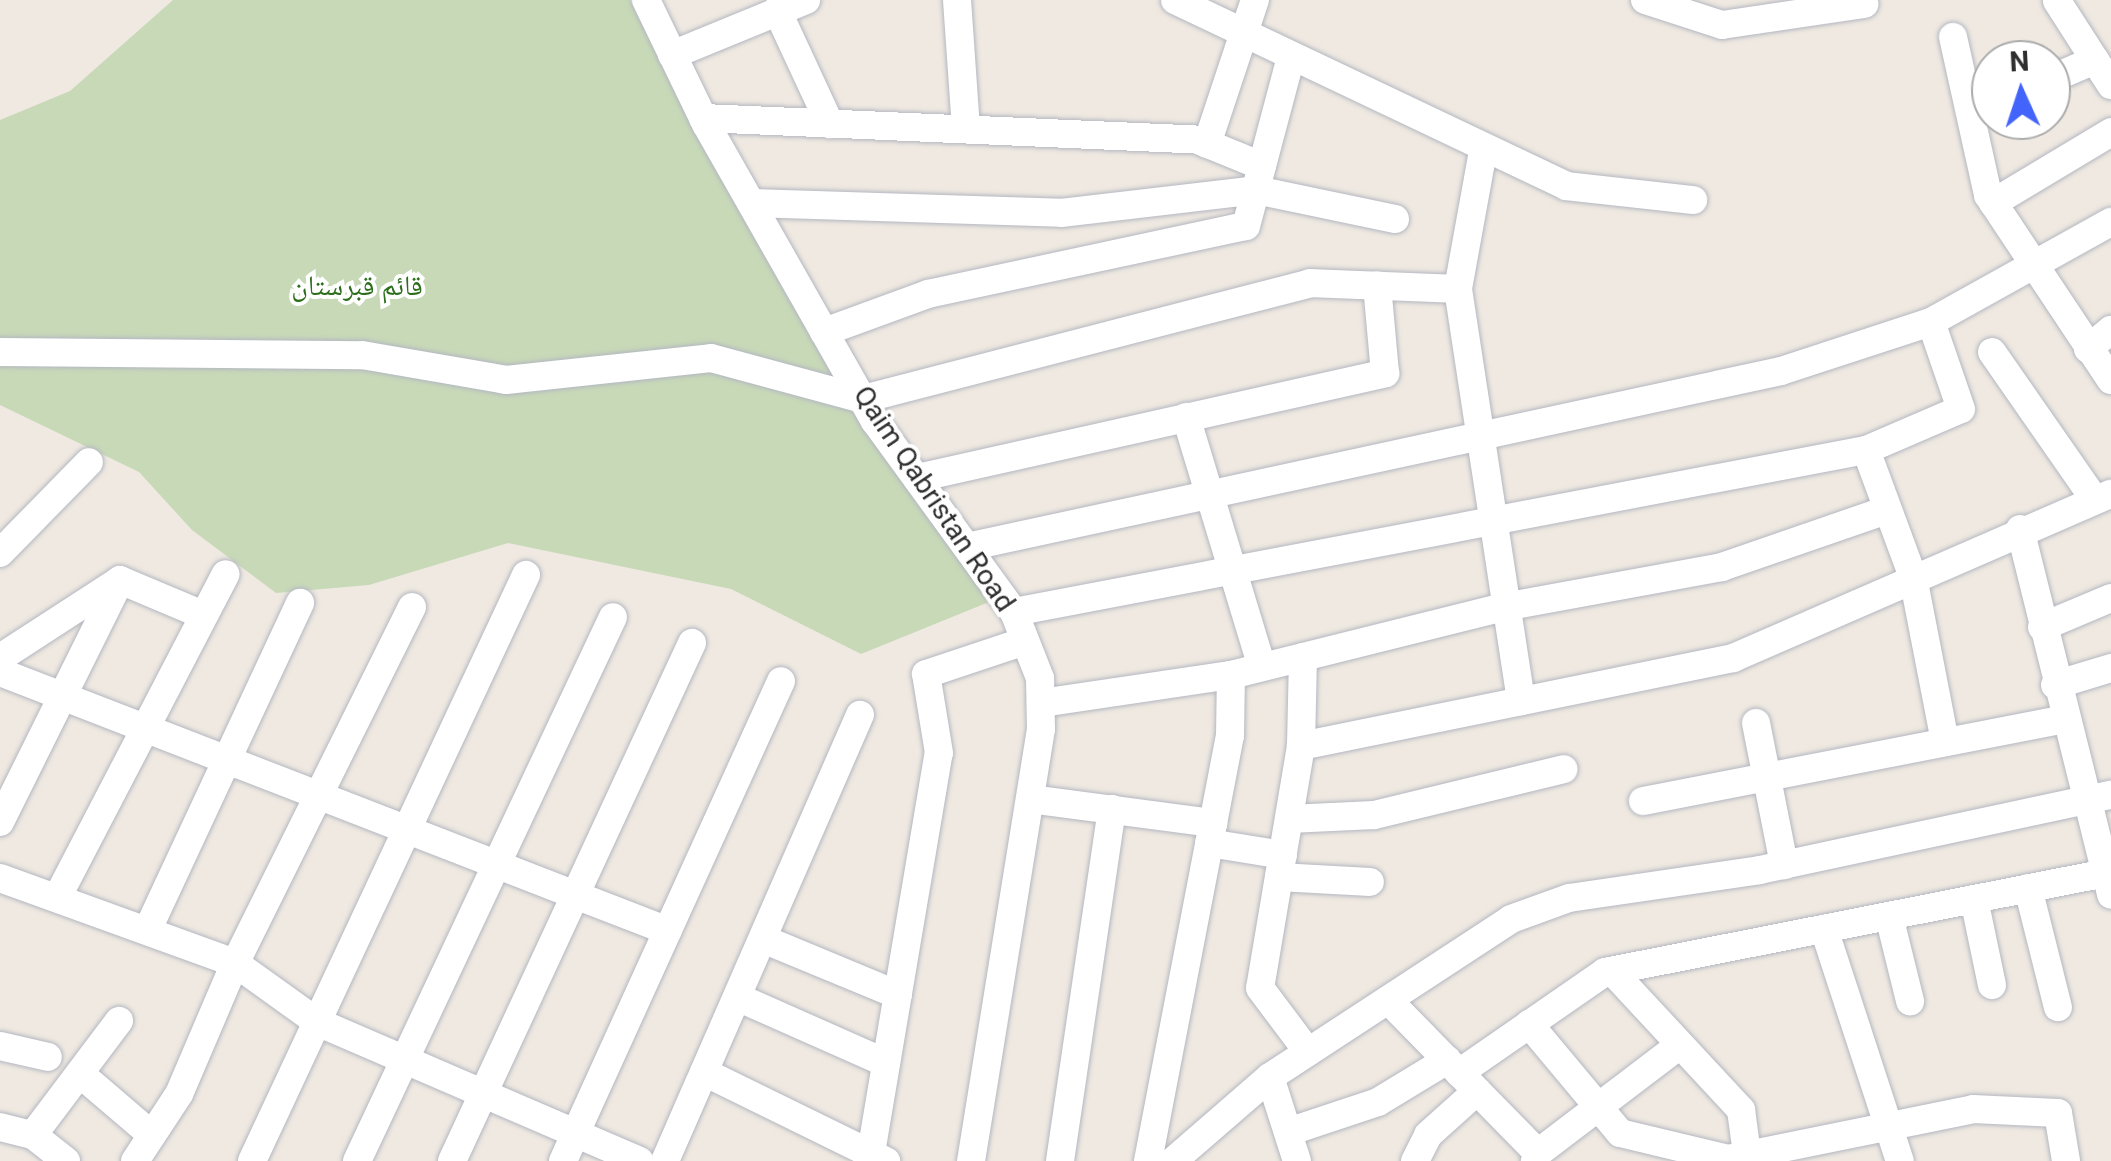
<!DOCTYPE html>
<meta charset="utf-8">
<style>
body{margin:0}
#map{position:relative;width:2111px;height:1161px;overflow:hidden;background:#efe9e1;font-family:Roboto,"Noto Naskh Arabic",sans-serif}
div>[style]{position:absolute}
.cemetery>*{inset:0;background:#c8d9b8}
.roads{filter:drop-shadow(0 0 2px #b4b7c1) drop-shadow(0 0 2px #b4b7c1)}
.minor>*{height:28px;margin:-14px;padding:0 14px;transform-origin:14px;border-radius:14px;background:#fff}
span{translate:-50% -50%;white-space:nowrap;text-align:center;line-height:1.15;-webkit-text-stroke:8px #fff;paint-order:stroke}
.park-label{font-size:28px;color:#2c6e1b}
.street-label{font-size:28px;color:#2e2e2e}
.north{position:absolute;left:1971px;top:40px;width:100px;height:100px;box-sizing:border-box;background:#fff;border:2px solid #ababab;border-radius:50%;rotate:357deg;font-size:28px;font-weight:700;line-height:40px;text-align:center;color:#2e2e2e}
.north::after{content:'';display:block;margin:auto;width:35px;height:45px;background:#4264fb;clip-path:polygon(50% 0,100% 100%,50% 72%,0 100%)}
</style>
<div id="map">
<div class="cemetery">
<div style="clip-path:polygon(173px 0,630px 0,847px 401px,989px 602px,861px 654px,731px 589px,508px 543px,369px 585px,276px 593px,192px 530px,139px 472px,0 405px,0 120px,70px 91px)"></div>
</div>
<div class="roads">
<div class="minor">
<div style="left:646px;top:0;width:138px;rotate:64.2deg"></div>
<div style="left:706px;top:124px;width:342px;rotate:60.4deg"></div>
<div style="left:875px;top:421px;width:236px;rotate:54deg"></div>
<div style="left:1014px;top:612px;width:71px;rotate:68.5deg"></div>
<div style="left:1040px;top:678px;width:51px;rotate:88.9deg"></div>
<div style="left:1041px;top:729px;width:438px;rotate:99.2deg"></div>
<div style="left:957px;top:0;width:129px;rotate:86deg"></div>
<div style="left:1175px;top:0;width:433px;rotate:25.4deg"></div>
<div style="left:1566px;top:186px;width:128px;rotate:6.3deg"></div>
<div style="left:1645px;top:0;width:81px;rotate:18deg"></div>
<div style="left:1722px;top:25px;width:144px;rotate:-8.4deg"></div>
<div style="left:2057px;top:1px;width:100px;rotate:57.3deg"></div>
<div style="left:777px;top:10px;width:126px;rotate:65.1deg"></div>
<div style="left:1953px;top:37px;width:162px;rotate:77.5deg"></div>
<div style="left:1988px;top:195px;width:222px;rotate:56.4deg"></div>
<div style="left:672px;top:55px;width:145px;rotate:-22.3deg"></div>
<div style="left:2051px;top:79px;width:48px;rotate:-23.4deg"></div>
<div style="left:703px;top:118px;width:495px;rotate:2.5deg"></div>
<div style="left:1198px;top:140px;width:69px;rotate:22.1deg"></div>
<div style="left:1207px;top:144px;width:152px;rotate:-71.6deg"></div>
<div style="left:1483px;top:151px;width:140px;rotate:100.3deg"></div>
<div style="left:1458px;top:289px;width:417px;rotate:81.3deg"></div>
<div style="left:751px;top:203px;width:310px;rotate:1.8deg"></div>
<div style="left:1061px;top:213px;width:196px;rotate:-6.7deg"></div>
<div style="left:1256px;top:190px;width:142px;rotate:11.8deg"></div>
<div style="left:1993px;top:203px;width:138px;rotate:-31deg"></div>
<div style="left:824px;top:332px;width:111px;rotate:-20.1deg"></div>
<div style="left:928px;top:294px;width:325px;rotate:-12.1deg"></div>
<div style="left:1246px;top:226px;width:175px;rotate:-75.1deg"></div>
<div style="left:2088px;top:349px;width:30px;rotate:-40deg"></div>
<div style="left:0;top:352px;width:362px;rotate:0.5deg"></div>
<div style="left:362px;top:355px;width:146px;rotate:9.8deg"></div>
<div style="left:506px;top:380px;width:206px;rotate:-6.1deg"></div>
<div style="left:711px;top:358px;width:157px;rotate:15.1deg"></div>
<div style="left:863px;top:399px;width:462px;rotate:-14.5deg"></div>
<div style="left:1310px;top:283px;width:148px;rotate:2.3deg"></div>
<div style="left:1992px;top:352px;width:180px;rotate:55.2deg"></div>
<div style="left:1186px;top:417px;width:261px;rotate:73.1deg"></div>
<div style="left:1866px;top:450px;width:135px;rotate:69.7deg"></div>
<div style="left:1913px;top:577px;width:168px;rotate:79deg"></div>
<div style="left:917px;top:478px;width:480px;rotate:-12.6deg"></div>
<div style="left:1385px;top:373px;width:88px;rotate:-95.2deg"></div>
<div style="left:2020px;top:529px;width:377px;rotate:76deg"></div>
<div style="left:967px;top:547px;width:833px;rotate:-12.2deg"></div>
<div style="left:1781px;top:371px;width:158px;rotate:-18.1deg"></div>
<div style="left:1931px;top:322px;width:206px;rotate:-29.1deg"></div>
<div style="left:0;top:553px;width:127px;rotate:-45.6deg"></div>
<div style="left:412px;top:607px;width:398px;rotate:116.4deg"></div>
<div style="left:235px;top:963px;width:101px;rotate:35.7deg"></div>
<div style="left:317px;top:1022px;width:351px;rotate:23.3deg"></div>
<div style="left:1014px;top:612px;width:867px;rotate:-10.77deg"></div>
<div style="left:1866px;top:450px;width:103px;rotate:-23.3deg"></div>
<div style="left:1961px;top:409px;width:92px;rotate:-109deg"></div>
<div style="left:2042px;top:627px;width:75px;rotate:-22.8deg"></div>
<div style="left:1303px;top:657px;width:89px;rotate:91.3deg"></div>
<div style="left:1301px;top:746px;width:245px;rotate:99.6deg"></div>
<div style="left:1260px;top:988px;width:80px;rotate:53.1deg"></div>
<div style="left:0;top:658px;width:143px;rotate:-33deg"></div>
<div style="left:120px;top:580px;width:90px;rotate:22.9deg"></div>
<div style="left:0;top:672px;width:716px;rotate:21.19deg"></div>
<div style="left:2055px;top:685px;width:59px;rotate:-16.9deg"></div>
<div style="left:1041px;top:703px;width:192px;rotate:-8.4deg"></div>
<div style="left:1231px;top:675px;width:281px;rotate:-14deg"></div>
<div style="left:1504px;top:607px;width:222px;rotate:-10.4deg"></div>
<div style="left:1722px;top:567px;width:171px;rotate:-19.1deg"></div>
<div style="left:1756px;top:723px;width:145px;rotate:78.8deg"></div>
<div style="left:1301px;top:746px;width:441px;rotate:-11.5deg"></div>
<div style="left:1733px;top:658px;width:412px;rotate:-23.5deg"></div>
<div style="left:1030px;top:799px;width:185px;rotate:7.5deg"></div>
<div style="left:1643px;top:801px;width:428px;rotate:-11deg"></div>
<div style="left:1289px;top:819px;width:85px;rotate:-2.7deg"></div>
<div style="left:1374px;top:815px;width:195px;rotate:-13.6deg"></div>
<div style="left:0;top:822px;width:270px;rotate:-63.6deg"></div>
<div style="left:1209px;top:843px;width:75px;rotate:9.2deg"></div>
<div style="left:1279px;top:877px;width:91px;rotate:3.1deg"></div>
<div style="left:0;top:878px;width:250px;rotate:19.9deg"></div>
<div style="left:235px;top:963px;width:142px;rotate:113.1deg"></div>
<div style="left:179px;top:1094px;width:80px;rotate:123.3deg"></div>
<div style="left:2028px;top:888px;width:123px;rotate:75.9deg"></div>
<div style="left:57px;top:898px;width:365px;rotate:-62.5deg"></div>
<div style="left:1974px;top:899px;width:88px;rotate:78.2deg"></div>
<div style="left:1889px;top:916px;width:88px;rotate:76.1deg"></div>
<div style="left:148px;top:929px;width:360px;rotate:-65deg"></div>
<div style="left:1824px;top:929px;width:244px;rotate:71.9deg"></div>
<div style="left:763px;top:939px;width:146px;rotate:22.5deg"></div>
<div style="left:1612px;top:971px;width:190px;rotate:47.1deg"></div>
<div style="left:1741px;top:1110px;width:44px;rotate:82.2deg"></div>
<div style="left:737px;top:997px;width:163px;rotate:23.9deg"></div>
<div style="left:1388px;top:1000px;width:214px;rotate:45.6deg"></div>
<div style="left:1538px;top:1153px;width:9px;rotate:111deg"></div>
<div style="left:1529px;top:1024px;width:142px;rotate:50.1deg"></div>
<div style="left:1620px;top:1133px;width:111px;rotate:13.5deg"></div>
<div style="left:1728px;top:1159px;width:250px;rotate:-11.5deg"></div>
<div style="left:1973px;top:1109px;width:85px;rotate:2.7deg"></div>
<div style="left:2058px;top:1113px;width:49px;rotate:80.5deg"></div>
<div style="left:0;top:1046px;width:49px;rotate:12.9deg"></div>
<div style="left:704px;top:1072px;width:203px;rotate:26.1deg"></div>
<div style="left:1459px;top:1073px;width:178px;rotate:-34.7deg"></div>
<div style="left:1605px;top:972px;width:516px;rotate:-11.18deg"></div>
<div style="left:84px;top:1077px;width:89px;rotate:40.5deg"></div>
<div style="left:1270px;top:1077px;width:88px;rotate:72.2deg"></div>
<div style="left:0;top:1127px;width:34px;rotate:14deg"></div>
<div style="left:33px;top:1135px;width:42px;rotate:38.2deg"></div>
<div style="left:1288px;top:1132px;width:95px;rotate:-18.4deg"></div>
<div style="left:1378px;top:1102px;width:81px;rotate:-31.3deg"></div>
<div style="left:33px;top:1135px;width:143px;rotate:-53deg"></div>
<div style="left:871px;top:1153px;width:406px;rotate:-80.4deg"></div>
<div style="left:939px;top:753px;width:80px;rotate:-99.3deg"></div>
<div style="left:926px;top:674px;width:104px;rotate:-18.4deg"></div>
<div style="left:1538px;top:1153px;width:178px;rotate:-37.3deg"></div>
<div style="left:252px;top:1161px;width:647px;rotate:-64.94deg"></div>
<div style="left:357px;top:1161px;width:601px;rotate:-64.8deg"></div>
<div style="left:452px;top:1161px;width:571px;rotate:-65.14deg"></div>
<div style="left:563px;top:1161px;width:527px;rotate:-65.57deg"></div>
<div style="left:665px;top:1161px;width:487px;rotate:-66.4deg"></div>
<div style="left:1060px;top:1161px;width:356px;rotate:-81.6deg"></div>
<div style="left:1148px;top:1161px;width:433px;rotate:-79.1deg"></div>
<div style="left:1230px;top:736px;width:61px;rotate:-89.1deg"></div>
<div style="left:1173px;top:1161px;width:128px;rotate:-40.9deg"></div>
<div style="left:1270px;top:1077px;width:288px;rotate:-33.2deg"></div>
<div style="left:1511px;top:919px;width:62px;rotate:-19.9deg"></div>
<div style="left:1569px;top:898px;width:193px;rotate:-8.3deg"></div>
<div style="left:1760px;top:870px;width:359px;rotate:-12.1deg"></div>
<div style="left:1415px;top:1161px;width:29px;rotate:-63deg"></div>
<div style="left:1428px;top:1135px;width:66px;rotate:-41.9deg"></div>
</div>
</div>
<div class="park-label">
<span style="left:357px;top:286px">قائم قبرستان</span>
</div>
<div class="street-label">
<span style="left:934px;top:499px;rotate:56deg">Qaim Qabristan Road</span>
</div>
<div class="north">N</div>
</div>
